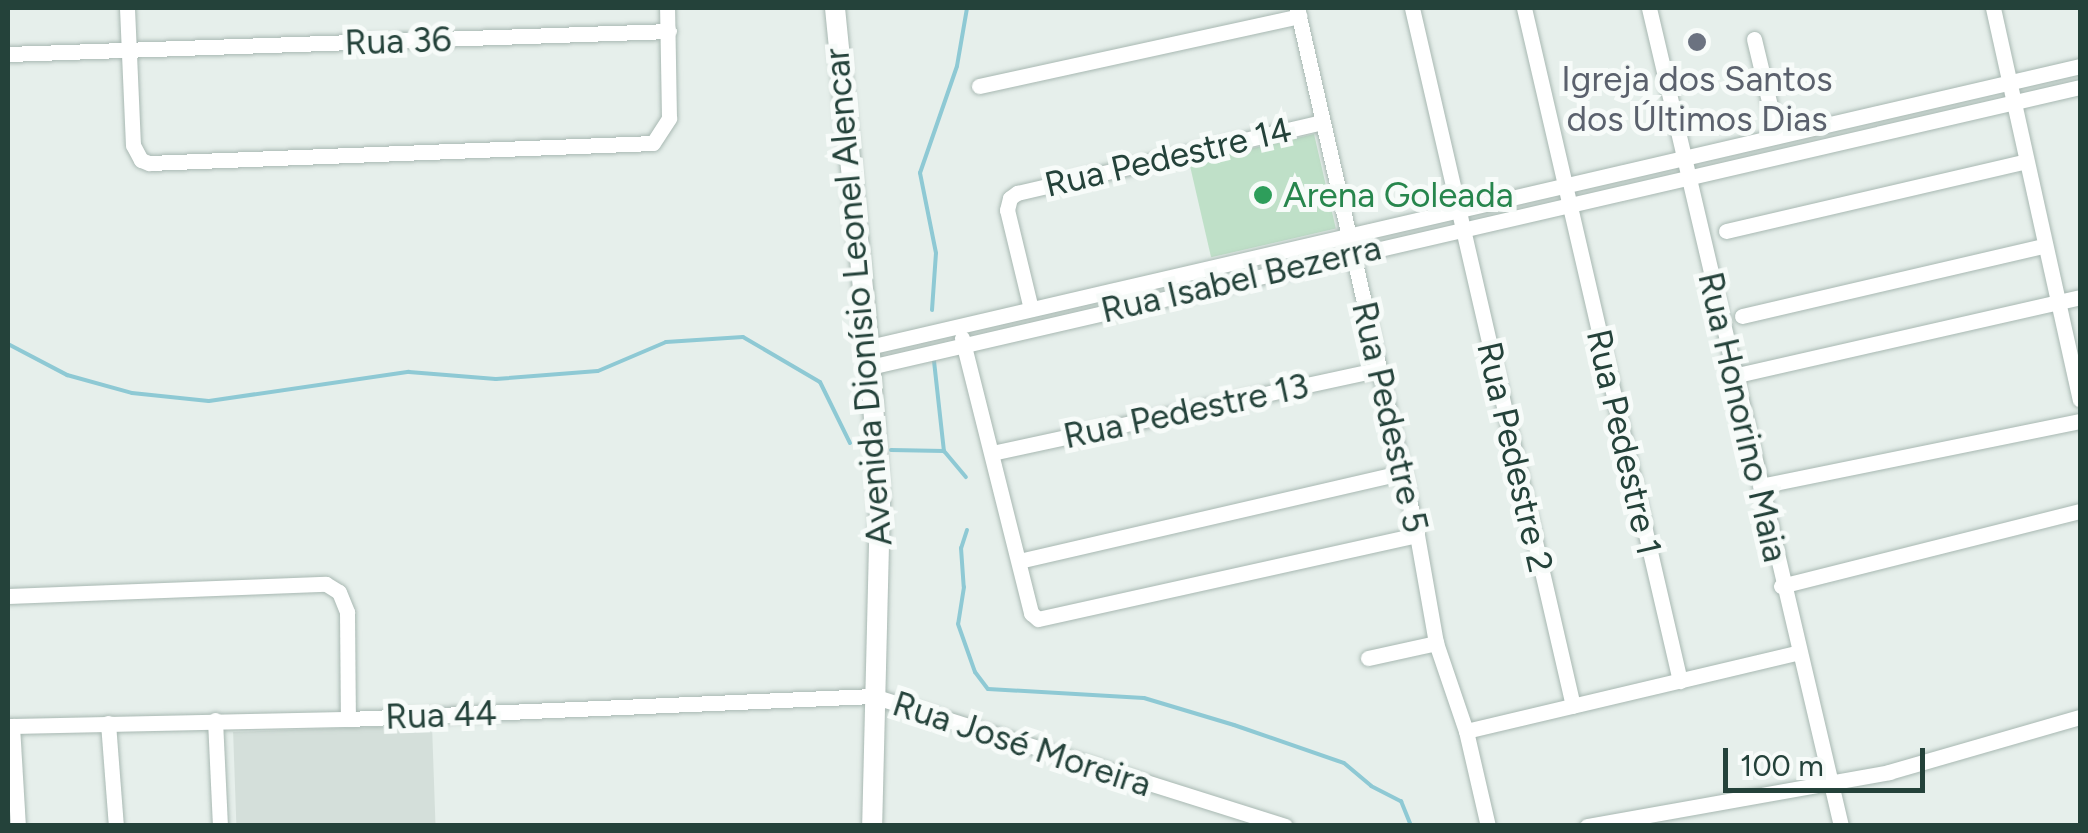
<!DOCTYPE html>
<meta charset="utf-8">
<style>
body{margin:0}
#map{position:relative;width:2088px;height:833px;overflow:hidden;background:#e6efeb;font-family:Figtree,sans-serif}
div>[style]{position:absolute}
.built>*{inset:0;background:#d4dfda;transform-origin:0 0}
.green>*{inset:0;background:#bfe0c8;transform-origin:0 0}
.stream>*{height:4px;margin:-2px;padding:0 2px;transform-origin:2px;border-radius:2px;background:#8ec9d4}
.roads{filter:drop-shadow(0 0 2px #a8b8b2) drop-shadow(0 0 2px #a8b8b2)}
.minor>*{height:15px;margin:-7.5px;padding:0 7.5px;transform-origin:7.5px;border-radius:7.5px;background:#fff}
.tertiary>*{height:20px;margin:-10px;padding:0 10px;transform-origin:10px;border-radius:10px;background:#fff}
.dots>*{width:28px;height:28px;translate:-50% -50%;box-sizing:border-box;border:5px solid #f7fbf9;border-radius:50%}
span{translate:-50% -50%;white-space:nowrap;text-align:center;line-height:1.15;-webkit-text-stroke:10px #f7fbf9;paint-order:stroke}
.street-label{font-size:35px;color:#24423a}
.worship-label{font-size:35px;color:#5b616d}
.leisure-label{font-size:35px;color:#27864d}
.left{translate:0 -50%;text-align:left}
.frame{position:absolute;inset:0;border:10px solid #24423a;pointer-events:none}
.scale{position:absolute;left:1723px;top:748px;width:202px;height:45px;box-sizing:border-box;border:5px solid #24423a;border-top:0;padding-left:12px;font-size:30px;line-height:35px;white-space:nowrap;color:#24423a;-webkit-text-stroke:8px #f7fbf9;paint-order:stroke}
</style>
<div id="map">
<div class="built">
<div style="left:432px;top:725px;width:100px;height:199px;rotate:88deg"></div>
</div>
<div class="green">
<div style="left:1314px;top:134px;width:97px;height:128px;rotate:77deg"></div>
</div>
<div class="stream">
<div style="left:932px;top:310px;width:57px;rotate:-86deg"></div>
<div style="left:936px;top:253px;width:82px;rotate:-101.3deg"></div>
<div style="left:920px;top:173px;width:113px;rotate:-70.9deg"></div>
<div style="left:957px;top:66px;width:59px;rotate:-80.2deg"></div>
<div style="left:8px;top:344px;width:67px;rotate:27.7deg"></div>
<div style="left:67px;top:375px;width:67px;rotate:15.5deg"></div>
<div style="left:132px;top:393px;width:77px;rotate:5.9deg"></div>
<div style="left:209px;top:401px;width:202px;rotate:-8.3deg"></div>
<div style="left:409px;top:372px;width:87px;rotate:4.6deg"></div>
<div style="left:496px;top:379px;width:102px;rotate:-4.5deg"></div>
<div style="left:598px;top:371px;width:74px;rotate:-23.1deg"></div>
<div style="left:666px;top:342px;width:77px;rotate:-3.7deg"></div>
<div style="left:743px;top:337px;width:89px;rotate:30.3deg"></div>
<div style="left:820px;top:382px;width:68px;rotate:63.8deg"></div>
<div style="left:934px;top:361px;width:91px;rotate:83.7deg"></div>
<div style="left:891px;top:450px;width:53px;rotate:1.1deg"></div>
<div style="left:944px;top:451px;width:34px;rotate:50deg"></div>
<div style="left:967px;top:530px;width:19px;rotate:108deg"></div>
<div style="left:961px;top:548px;width:39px;rotate:86deg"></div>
<div style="left:964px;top:587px;width:37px;rotate:99deg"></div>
<div style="left:958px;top:624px;width:51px;rotate:70.5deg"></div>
<div style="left:975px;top:672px;width:21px;rotate:53deg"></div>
<div style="left:988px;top:689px;width:156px;rotate:3.3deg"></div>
<div style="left:1144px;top:698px;width:94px;rotate:16.7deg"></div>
<div style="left:1234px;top:725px;width:116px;rotate:19.1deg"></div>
<div style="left:1344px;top:763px;width:35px;rotate:40deg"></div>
<div style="left:1371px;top:786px;width:34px;rotate:27deg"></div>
<div style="left:1401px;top:801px;width:27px;rotate:68deg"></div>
</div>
<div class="roads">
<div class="minor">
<div style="left:127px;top:8px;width:137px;rotate:87.5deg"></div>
<div style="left:133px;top:145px;width:17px;rotate:62deg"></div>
<div style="left:141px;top:160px;width:9px;rotate:21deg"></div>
<div style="left:149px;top:163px;width:504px;rotate:-2.27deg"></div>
<div style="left:653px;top:143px;width:30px;rotate:-57deg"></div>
<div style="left:669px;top:118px;width:110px;rotate:-91deg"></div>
<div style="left:1297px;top:8px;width:540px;rotate:77.17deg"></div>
<div style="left:1417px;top:535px;width:110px;rotate:80deg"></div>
<div style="left:1436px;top:643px;width:93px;rotate:71.2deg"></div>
<div style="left:1466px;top:731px;width:98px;rotate:77deg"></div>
<div style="left:1412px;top:8px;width:716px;rotate:77.01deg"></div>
<div style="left:1524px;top:8px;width:691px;rotate:76.95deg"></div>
<div style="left:1649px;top:8px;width:840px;rotate:76.79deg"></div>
<div style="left:1993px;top:8px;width:401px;rotate:77.5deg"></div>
<div style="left:1754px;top:39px;width:99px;rotate:76.5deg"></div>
<div style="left:8px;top:54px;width:661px;rotate:-1.99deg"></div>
<div style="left:979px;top:86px;width:328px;rotate:-12.3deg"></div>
<div style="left:1726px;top:231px;width:308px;rotate:-13.1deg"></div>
<div style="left:1031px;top:309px;width:102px;rotate:-103.6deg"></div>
<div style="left:1007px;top:210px;width:12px;rotate:-76deg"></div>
<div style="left:1010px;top:198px;width:9px;rotate:-36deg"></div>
<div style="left:1017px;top:193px;width:314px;rotate:-13.1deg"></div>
<div style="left:1742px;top:316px;width:310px;rotate:-13.1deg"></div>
<div style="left:962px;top:338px;width:284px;rotate:75.9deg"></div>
<div style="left:1031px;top:613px;width:9px;rotate:41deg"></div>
<div style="left:1038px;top:619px;width:388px;rotate:-12.5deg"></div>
<div style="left:869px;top:347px;width:1243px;rotate:-13.06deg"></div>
<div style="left:870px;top:367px;width:1242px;rotate:-13.03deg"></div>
<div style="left:1733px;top:376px;width:356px;rotate:-12.8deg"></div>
<div style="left:992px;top:453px;width:396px;rotate:-12.2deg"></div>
<div style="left:1760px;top:486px;width:327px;rotate:-11.5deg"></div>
<div style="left:1019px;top:561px;width:394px;rotate:-13deg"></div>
<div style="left:1781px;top:586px;width:308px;rotate:-14.1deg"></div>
<div style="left:8px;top:596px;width:318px;rotate:-2.2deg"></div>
<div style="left:326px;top:584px;width:15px;rotate:32deg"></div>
<div style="left:339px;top:592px;width:22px;rotate:68deg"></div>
<div style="left:347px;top:612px;width:107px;rotate:89.5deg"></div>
<div style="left:1368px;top:658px;width:70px;rotate:-12.4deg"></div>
<div style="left:215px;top:720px;width:106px;rotate:87.3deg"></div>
<div style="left:108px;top:723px;width:103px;rotate:85.6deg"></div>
<div style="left:8px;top:726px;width:340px;rotate:-1.2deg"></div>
<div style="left:348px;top:719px;width:526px;rotate:-2.51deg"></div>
<div style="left:873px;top:696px;width:432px;rotate:17.5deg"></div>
<div style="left:12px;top:726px;width:100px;rotate:86.6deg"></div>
<div style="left:1466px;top:731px;width:340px;rotate:-13.3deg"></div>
<div style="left:1587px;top:826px;width:307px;rotate:-10.1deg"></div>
<div style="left:1889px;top:772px;width:199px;rotate:-16.1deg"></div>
</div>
<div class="tertiary">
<div style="left:835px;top:8px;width:341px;rotate:84.3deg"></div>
<div style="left:869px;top:347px;width:157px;rotate:86deg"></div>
<div style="left:880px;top:504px;width:322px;rotate:91.4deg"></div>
</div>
</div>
<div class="dots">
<div style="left:1697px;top:42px;background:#6b7280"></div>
<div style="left:1263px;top:195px;background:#2e9e5b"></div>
</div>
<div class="street-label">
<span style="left:398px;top:41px;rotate:-2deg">Rua 36</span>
<span style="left:1168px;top:157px;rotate:-13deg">Rua Pedestre 14</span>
<span style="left:1241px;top:279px;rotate:-13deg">Rua Isabel Bezerra</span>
<span style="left:858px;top:297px;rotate:-95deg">Avenida Dionísio Leonel Alencar</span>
<span style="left:1186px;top:411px;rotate:-12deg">Rua Pedestre 13</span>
<span style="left:1390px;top:417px;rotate:77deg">Rua Pedestre 5</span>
<span style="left:1743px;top:417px;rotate:77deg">Rua Honorino Maia</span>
<span style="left:1624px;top:442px;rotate:77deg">Rua Pedestre 1</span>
<span style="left:1515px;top:457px;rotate:77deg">Rua Pedestre 2</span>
<span style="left:441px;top:715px;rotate:-2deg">Rua 44</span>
<span style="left:1022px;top:744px;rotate:18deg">Rua José Moreira</span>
</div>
<div class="worship-label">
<span style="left:1697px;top:99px">Igreja dos Santos<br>dos Últimos Dias</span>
</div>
<div class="leisure-label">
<span class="left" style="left:1283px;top:195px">Arena Goleada</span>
</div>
<div class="frame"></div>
<div class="scale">100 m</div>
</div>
